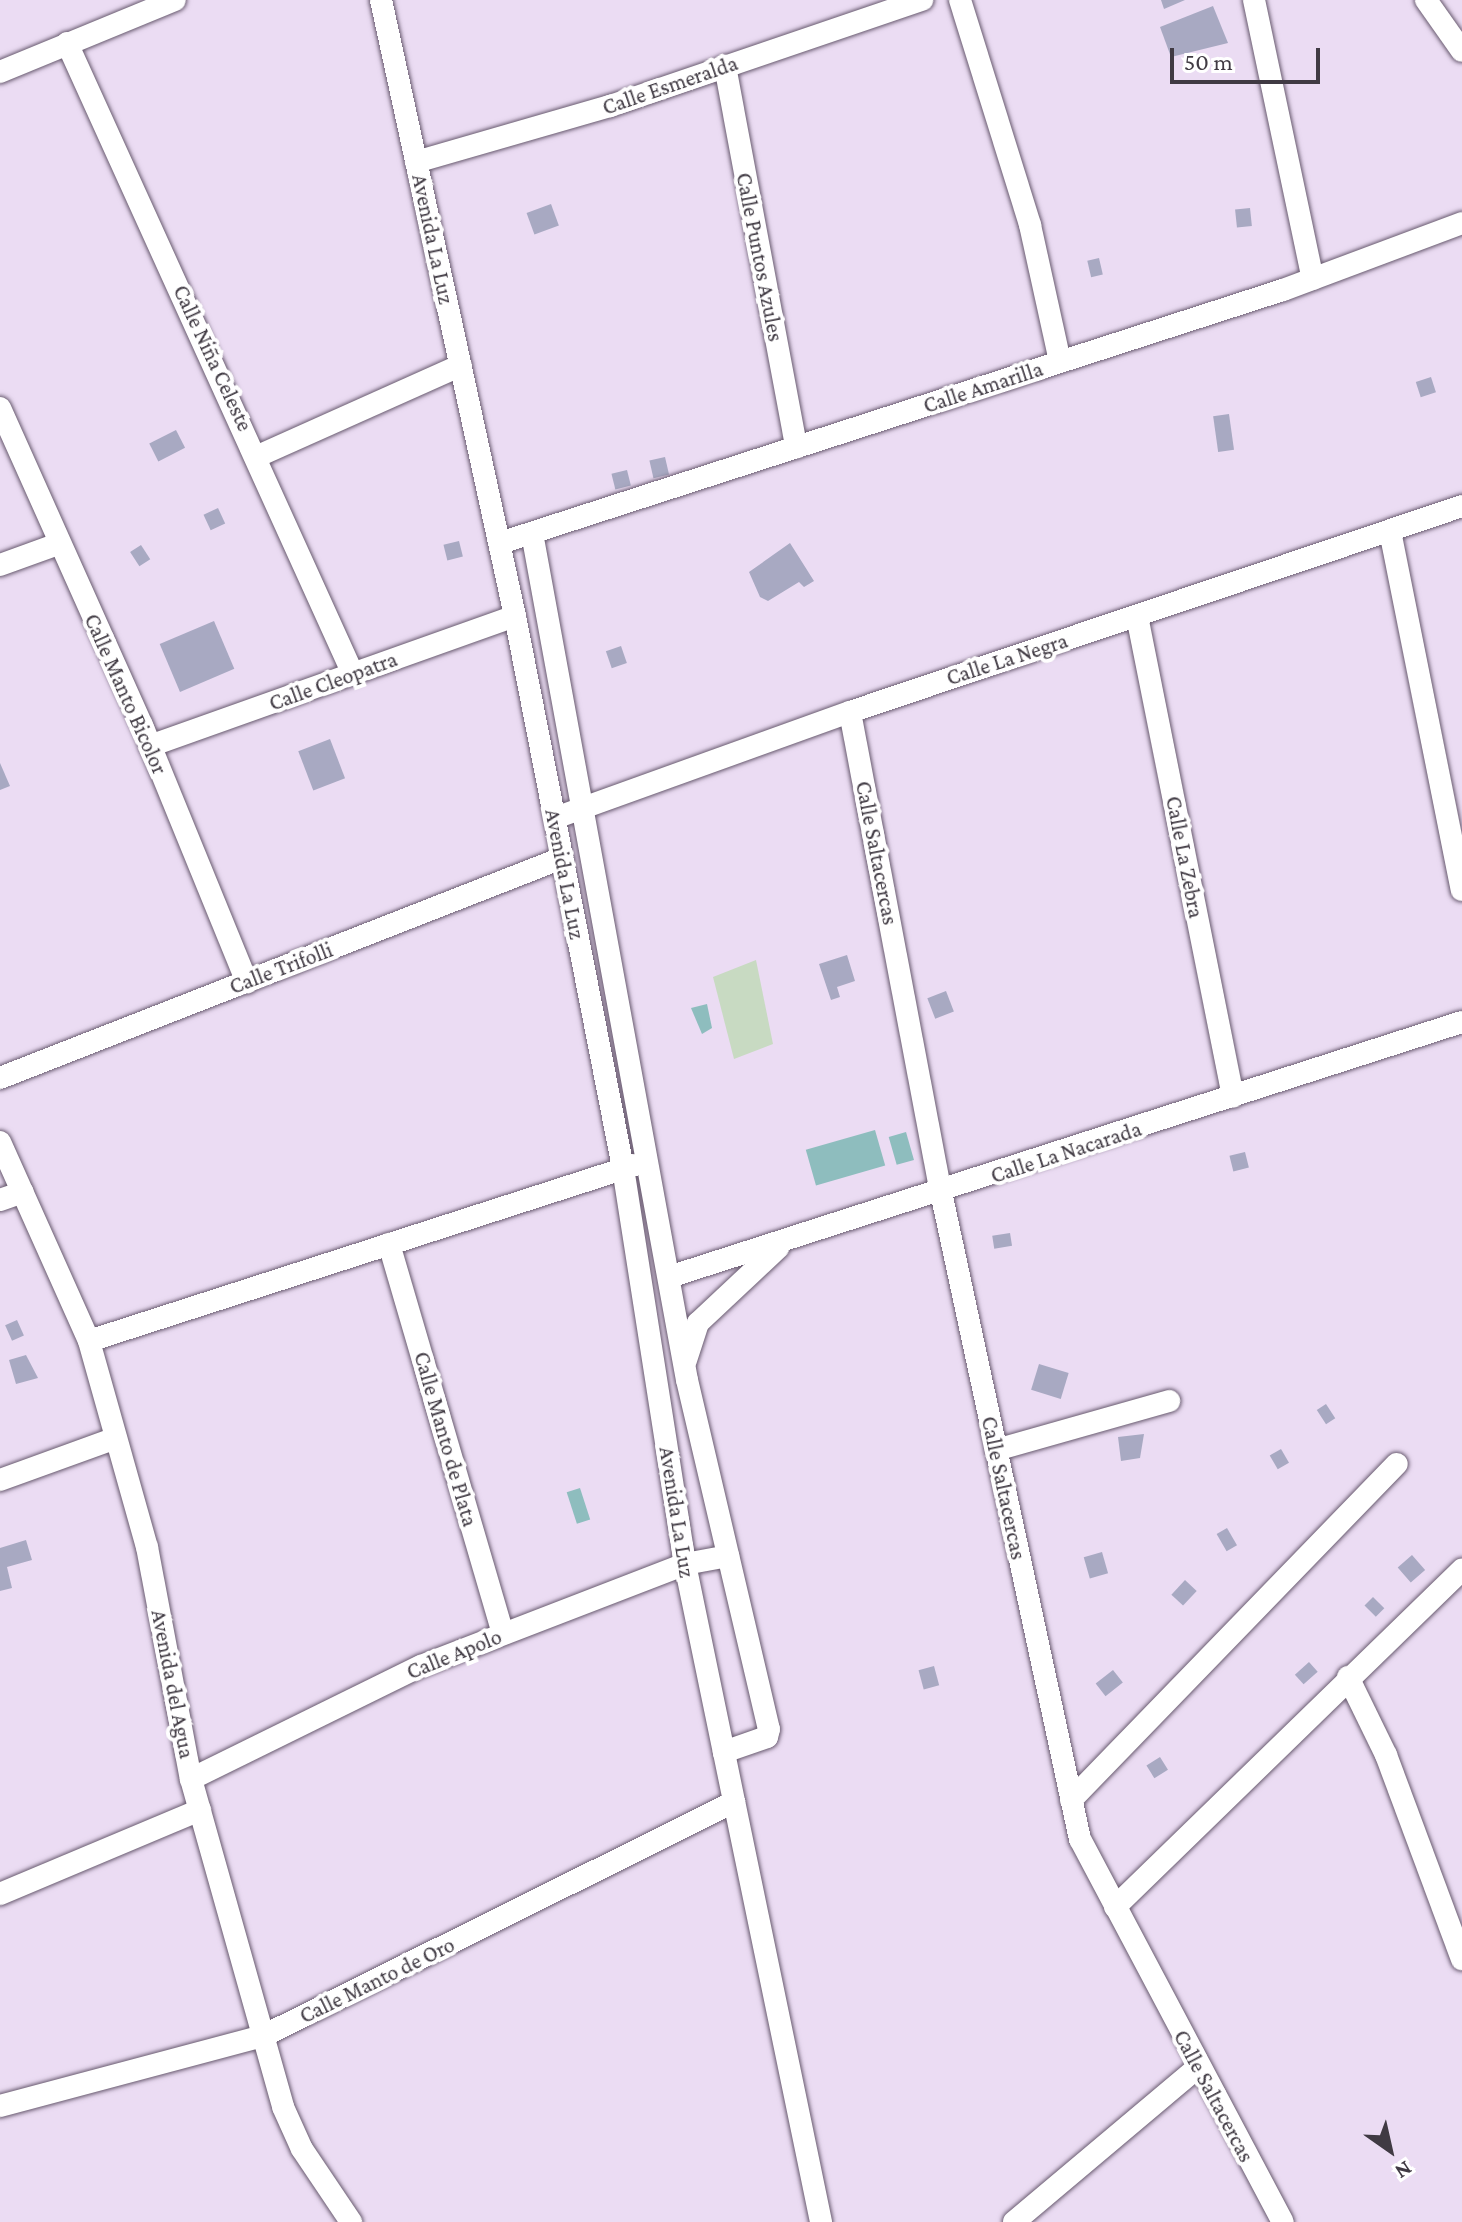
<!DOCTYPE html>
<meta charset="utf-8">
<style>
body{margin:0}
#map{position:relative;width:1462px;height:2222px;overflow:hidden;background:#ebdcf3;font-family:"Crimson Pro",serif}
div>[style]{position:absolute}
.green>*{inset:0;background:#c8dac2}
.water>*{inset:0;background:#8ebdbe;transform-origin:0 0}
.building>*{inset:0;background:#a8a9c2;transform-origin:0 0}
.roads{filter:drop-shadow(0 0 2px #685a6f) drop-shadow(0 0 2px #685a6f)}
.street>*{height:22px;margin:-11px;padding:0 11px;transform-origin:11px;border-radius:11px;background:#fff}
span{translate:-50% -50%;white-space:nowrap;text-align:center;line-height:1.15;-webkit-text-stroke:8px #fff;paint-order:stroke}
.street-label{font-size:22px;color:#403a43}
.north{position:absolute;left:1350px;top:2110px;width:80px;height:80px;-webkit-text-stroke:6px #fff;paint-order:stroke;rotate:146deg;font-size:22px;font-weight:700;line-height:32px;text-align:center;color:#403a43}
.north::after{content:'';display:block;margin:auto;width:28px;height:36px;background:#403a43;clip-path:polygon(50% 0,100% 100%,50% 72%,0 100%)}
.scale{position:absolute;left:1170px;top:48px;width:150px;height:36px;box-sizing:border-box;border:4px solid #403a43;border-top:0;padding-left:10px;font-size:24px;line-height:28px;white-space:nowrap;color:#403a43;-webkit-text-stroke:6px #fff;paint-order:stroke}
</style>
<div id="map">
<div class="green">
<div style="clip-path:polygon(756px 960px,773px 1044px,734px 1059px,713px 977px)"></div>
</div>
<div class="water">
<div style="clip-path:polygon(707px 1004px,712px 1028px,702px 1034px,691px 1008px)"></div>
<div style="left:875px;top:1130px;width:37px;height:72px;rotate:74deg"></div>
<div style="left:906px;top:1132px;width:29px;height:18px;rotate:74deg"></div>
<div style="left:580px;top:1488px;width:33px;height:14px;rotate:72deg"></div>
</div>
<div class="building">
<div style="clip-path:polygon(1161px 0,1185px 0,1164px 9px)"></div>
<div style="clip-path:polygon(1213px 6px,1228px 43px,1171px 57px,1160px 27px)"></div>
<div style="left:551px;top:204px;width:23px;height:26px;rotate:70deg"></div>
<div style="left:1250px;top:208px;width:18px;height:15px;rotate:84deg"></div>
<div style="left:1099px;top:258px;width:17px;height:12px;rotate:77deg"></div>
<div style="left:1431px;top:377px;width:16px;height:16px;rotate:72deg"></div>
<div style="left:1229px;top:414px;width:36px;height:16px;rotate:82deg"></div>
<div style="left:176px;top:430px;width:20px;height:30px;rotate:63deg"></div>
<div style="left:665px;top:457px;width:18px;height:16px;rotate:77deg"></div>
<div style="left:627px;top:470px;width:16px;height:16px;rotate:76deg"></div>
<div style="left:218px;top:508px;width:17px;height:16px;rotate:65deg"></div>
<div style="left:459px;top:541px;width:16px;height:16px;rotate:76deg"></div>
<div style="clip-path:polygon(790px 543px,814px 581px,804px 587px,799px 582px,768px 601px,760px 597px,749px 572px)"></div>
<div style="left:141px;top:545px;width:17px;height:13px;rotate:57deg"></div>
<div style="left:214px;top:621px;width:52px;height:59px;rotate:67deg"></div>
<div style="left:621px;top:646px;width:18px;height:16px;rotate:71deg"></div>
<div style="left:330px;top:739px;width:42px;height:34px;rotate:69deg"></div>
<div style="clip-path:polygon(0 763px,10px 786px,0 790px)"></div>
<div style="clip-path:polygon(847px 955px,855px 981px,837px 987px,840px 997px,831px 1000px,819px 964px)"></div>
<div style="left:946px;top:991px;width:22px;height:20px;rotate:69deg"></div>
<div style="left:1245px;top:1152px;width:16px;height:16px;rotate:76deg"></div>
<div style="left:1010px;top:1233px;width:13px;height:18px;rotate:81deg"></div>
<div style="left:17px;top:1320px;width:17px;height:13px;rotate:66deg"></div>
<div style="clip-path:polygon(26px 1355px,38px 1378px,16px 1384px,9px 1360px)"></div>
<div style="left:1039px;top:1364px;width:31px;height:27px;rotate:17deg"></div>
<div style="left:1326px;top:1404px;width:17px;height:11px;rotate:57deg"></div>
<div style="clip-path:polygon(1144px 1434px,1140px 1458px,1121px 1461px,1118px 1437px)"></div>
<div style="left:1281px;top:1449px;width:16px;height:13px;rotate:60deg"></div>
<div style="left:1227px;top:1528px;width:20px;height:12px;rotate:60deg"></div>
<div style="clip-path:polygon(26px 1540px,32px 1560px,7px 1567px,12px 1588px,0 1591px,0 1548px)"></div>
<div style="left:1102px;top:1552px;width:22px;height:19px;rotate:74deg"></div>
<div style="left:1412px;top:1555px;width:20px;height:19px;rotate:49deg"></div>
<div style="left:1185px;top:1580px;width:16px;height:20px;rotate:43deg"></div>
<div style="left:1373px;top:1597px;width:16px;height:12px;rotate:45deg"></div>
<div style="left:1309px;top:1662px;width:13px;height:19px;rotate:48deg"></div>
<div style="left:934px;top:1666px;width:20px;height:16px;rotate:75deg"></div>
<div style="left:1113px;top:1670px;width:16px;height:22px;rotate:52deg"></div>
<div style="left:1160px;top:1757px;width:15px;height:16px;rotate:58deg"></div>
</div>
<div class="roads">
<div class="street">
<div style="left:381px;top:0;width:630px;rotate:77.73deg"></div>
<div style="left:515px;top:616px;width:562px;rotate:78.93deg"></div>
<div style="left:623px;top:1168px;width:401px;rotate:81.1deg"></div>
<div style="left:685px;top:1564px;width:672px;rotate:78.32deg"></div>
<div style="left:960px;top:0;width:236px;rotate:72.7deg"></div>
<div style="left:1030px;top:225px;width:140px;rotate:77.6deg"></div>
<div style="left:1254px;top:0;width:285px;rotate:78.1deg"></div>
<div style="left:1426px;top:0;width:62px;rotate:54.8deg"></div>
<div style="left:67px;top:43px;width:693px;rotate:65.62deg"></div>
<div style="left:725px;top:66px;width:388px;rotate:79.4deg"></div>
<div style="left:0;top:72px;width:189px;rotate:-22.4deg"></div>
<div style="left:416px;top:162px;width:202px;rotate:-16.1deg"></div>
<div style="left:610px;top:106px;width:330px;rotate:-18.8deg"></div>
<div style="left:0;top:408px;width:347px;rotate:65.9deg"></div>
<div style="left:142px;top:725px;width:278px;rotate:67.8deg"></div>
<div style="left:258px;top:456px;width:222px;rotate:-24.1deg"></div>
<div style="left:1390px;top:531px;width:366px;rotate:78.7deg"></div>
<div style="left:532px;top:533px;width:861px;rotate:79.63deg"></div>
<div style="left:687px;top:1380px;width:359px;rotate:76.8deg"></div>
<div style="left:769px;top:1729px;width:8px;rotate:104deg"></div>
<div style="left:767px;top:1737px;width:46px;rotate:160.8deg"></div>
<div style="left:500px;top:543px;width:823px;rotate:-17.91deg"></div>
<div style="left:1283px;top:290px;width:191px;rotate:-20.5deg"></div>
<div style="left:0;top:565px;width:62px;rotate:-19.9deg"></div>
<div style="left:1137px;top:616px;width:490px;rotate:78.7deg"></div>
<div style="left:850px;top:712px;width:489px;rotate:79.3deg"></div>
<div style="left:941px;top:1192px;width:662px;rotate:77.88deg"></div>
<div style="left:1080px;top:1839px;width:433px;rotate:62.1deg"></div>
<div style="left:150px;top:746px;width:387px;rotate:-19.6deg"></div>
<div style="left:555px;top:818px;width:313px;rotate:-19.8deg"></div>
<div style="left:850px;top:712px;width:646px;rotate:-18.6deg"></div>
<div style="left:0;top:1078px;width:604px;rotate:-21.38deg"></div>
<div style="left:0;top:1142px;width:218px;rotate:65.9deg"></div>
<div style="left:89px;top:1341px;width:214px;rotate:74.3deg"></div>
<div style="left:147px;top:1547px;width:236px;rotate:79.3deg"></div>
<div style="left:191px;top:1779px;width:341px;rotate:74.3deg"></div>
<div style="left:283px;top:2107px;width:46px;rotate:65.7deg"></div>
<div style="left:302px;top:2149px;width:88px;rotate:56.1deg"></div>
<div style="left:0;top:1200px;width:24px;rotate:-19deg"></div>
<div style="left:389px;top:1244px;width:406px;rotate:73.7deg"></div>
<div style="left:669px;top:1277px;width:833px;rotate:-17.83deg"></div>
<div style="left:89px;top:1341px;width:574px;rotate:-17.87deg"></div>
<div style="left:686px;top:1360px;width:39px;rotate:-72deg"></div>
<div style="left:698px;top:1323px;width:110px;rotate:-43.2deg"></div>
<div style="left:996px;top:1450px;width:180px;rotate:-15.8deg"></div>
<div style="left:0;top:1480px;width:123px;rotate:-19.9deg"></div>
<div style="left:1348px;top:1677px;width:87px;rotate:64deg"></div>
<div style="left:1386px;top:1755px;width:218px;rotate:69.6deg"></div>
<div style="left:191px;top:1779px;width:256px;rotate:-26.2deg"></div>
<div style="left:421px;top:1666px;width:283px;rotate:-21.1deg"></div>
<div style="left:685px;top:1564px;width:44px;rotate:-10.5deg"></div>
<div style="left:1071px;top:1800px;width:468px;rotate:-45.9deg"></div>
<div style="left:0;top:1894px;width:217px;rotate:-22.8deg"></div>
<div style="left:1115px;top:1907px;width:484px;rotate:-44.2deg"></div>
<div style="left:0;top:2106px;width:272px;rotate:-14.9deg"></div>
<div style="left:263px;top:2036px;width:526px;rotate:-26.42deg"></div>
<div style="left:1014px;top:2222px;width:239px;rotate:-40.1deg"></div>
</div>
</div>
<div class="street-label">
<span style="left:670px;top:85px;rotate:-19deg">Calle Esmeralda</span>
<span style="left:433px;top:239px;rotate:78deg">Avenida La Luz</span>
<span style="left:760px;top:257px;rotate:79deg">Calle Puntos Azules</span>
<span style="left:213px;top:358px;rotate:65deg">Calle Niña Celeste</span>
<span style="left:983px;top:387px;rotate:-18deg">Calle Amarilla</span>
<span style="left:1007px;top:659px;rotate:-18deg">Calle La Negra</span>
<span style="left:333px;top:681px;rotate:-20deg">Calle Cleopatra</span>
<span style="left:126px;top:694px;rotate:66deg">Calle Manto Bicolor</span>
<span style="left:877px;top:853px;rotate:79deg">Calle Saltacercas</span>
<span style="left:1185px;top:857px;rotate:79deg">Calle La Zebra</span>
<span style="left:565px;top:874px;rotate:79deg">Avenida La Luz</span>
<span style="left:281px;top:968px;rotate:-21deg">Calle Trifolli</span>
<span style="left:1066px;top:1152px;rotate:-18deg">Calle La Nacarada</span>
<span style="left:446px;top:1439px;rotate:74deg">Calle Manto de Plata</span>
<span style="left:1004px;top:1488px;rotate:78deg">Calle Saltacercas</span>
<span style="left:677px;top:1512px;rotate:81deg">Avenida La Luz</span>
<span style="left:454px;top:1654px;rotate:-22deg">Calle Apolo</span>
<span style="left:173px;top:1684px;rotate:79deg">Avenida del Agua</span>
<span style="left:377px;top:1980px;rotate:-26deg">Calle Manto de Oro</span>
<span style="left:1214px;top:2096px;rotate:62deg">Calle Saltacercas</span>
</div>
<div class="north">N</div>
<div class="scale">50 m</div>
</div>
